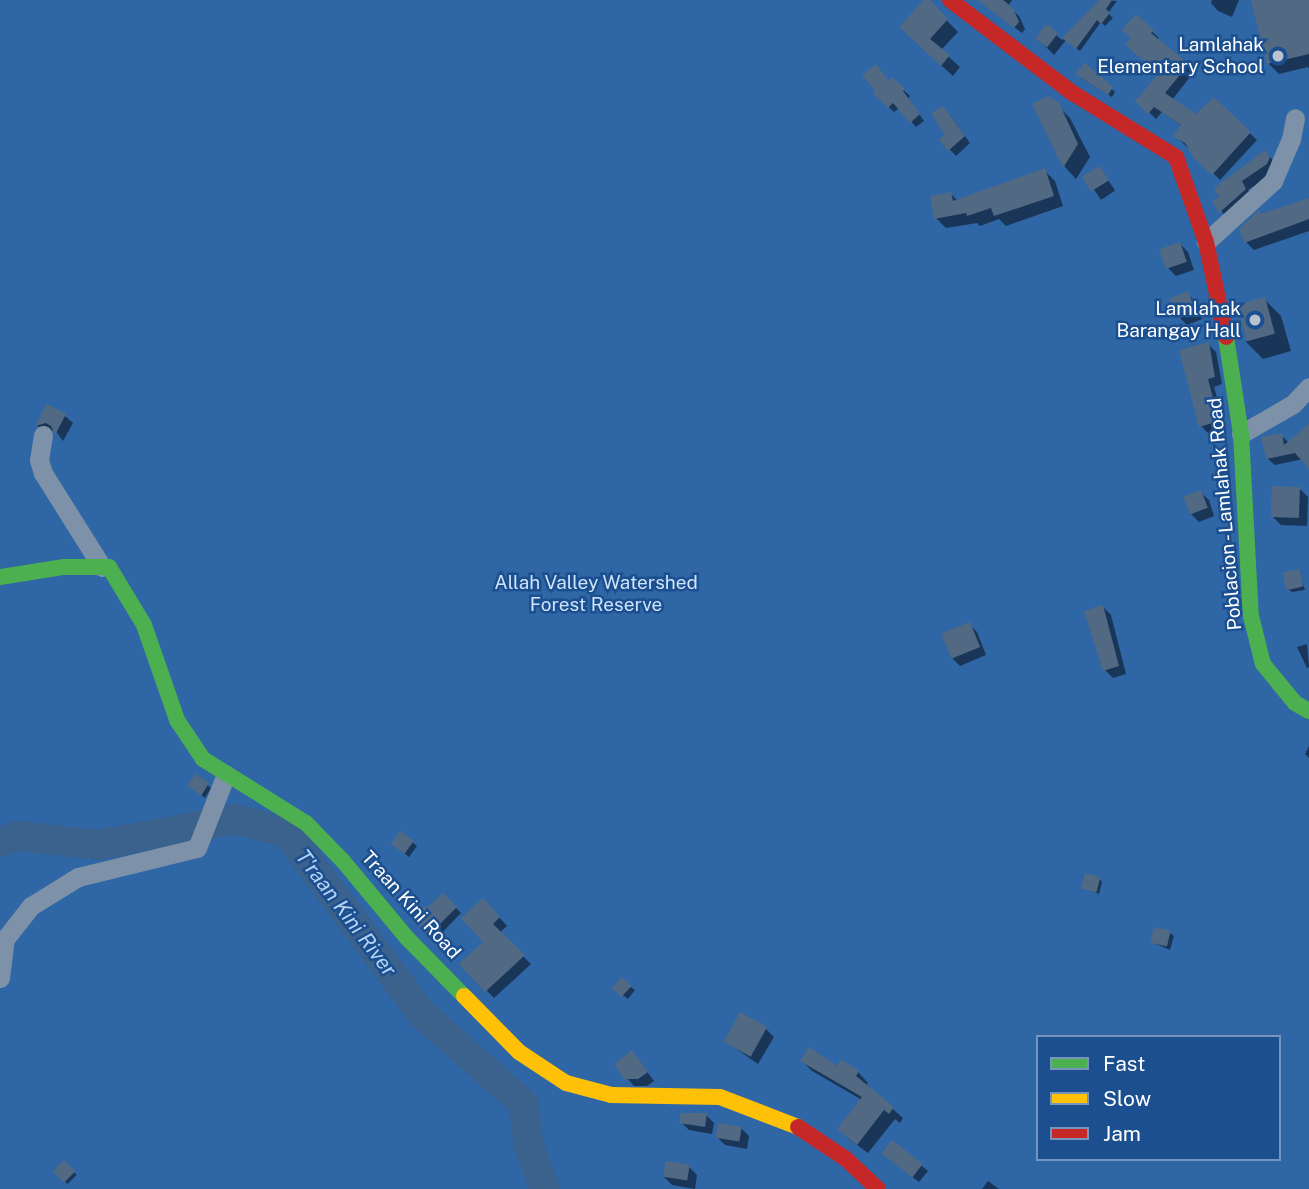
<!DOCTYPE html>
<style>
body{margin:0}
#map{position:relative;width:1309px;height:1189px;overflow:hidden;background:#365274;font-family:"Public Sans",sans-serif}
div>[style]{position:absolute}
.green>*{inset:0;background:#2f66a5}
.shadow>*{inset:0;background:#0007;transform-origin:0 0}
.river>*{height:30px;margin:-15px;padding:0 15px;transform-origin:15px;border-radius:15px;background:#3b618d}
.building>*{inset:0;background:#526984;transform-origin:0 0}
.street>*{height:19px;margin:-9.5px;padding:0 9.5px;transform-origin:9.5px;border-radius:9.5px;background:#7d92a8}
.fast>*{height:16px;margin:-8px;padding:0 8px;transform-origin:8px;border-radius:8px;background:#4caf50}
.slow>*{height:16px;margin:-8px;padding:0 8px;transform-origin:8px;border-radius:8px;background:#ffc107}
.jam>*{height:16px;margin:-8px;padding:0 8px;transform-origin:8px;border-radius:8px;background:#c62828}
.dots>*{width:19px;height:19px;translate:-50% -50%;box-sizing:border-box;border:4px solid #1b4f8f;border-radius:50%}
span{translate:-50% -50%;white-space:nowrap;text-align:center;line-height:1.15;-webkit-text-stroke:5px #1b4f8f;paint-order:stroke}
.poi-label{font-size:19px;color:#fff}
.right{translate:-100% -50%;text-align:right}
.street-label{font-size:19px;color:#fff}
.park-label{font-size:19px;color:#cfe3fa}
.water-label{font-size:21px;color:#b5d3f5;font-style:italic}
.legend{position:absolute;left:1036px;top:1035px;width:245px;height:126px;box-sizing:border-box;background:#1b4f8f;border:2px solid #7695bc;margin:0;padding:9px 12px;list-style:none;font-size:21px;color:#fff}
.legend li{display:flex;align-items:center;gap:14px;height:35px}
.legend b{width:35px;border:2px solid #7695bc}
</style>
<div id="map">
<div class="green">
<div style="clip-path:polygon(evenodd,0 0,1309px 0,1309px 1189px,0 1189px,0 0,1038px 1037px,1279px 1037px,1279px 1159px,1038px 1159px,1038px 1037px)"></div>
</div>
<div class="shadow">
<div style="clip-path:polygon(927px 0,958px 32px,941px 50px,960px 67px,953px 76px,912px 39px)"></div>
<div style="clip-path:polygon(978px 0,1012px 0,1008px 6px,1019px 16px,1025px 29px,1022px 33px)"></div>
<div style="clip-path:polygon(1101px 0,1117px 1px,1108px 13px,1113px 18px,1105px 26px,1101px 22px,1080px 51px,1066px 40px,1054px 55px,1037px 38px,1056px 35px,1062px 40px)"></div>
<div style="clip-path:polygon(1212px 0,1239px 0,1232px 17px,1218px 11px,1211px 3px)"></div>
<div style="clip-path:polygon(1253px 0,1309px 0,1309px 69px,1308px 67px,1279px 74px,1268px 63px)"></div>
<div style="clip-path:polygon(1136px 17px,1159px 38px,1157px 40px,1194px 72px,1172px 100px,1196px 116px,1214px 99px,1257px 140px,1220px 180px,1175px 135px,1182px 126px,1162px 112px,1156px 119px,1137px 101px,1161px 73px,1133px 38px)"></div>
<div style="clip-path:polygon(1085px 66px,1115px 92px,1112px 97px,1081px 78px)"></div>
<div style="clip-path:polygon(893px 80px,910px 96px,908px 98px,924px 121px,916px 127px,899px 108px,894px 112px,875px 94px)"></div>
<div style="clip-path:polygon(1035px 105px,1057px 105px,1070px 118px,1090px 157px,1076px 179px,1065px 167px)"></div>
<div style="clip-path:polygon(949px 114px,970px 143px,956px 156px,941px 140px,947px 135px)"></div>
<div style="clip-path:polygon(1265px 152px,1273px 160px,1274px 172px,1248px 190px,1253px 197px,1228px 219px,1214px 202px)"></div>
<div style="left:1100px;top:168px;width:27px;height:17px;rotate:56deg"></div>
<div style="clip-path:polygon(1044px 170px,1055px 181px,1063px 206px,1006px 226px,999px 219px,980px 226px,977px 223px,946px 228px,936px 218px,951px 194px,958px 201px)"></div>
<div style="clip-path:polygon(1309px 201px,1309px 231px,1254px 250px,1246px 242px,1261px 216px)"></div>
<div style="clip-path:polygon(1180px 244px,1188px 252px,1194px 270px,1176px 276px,1168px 268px,1162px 251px)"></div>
<div style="clip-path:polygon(1187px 293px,1195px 301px,1202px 319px,1187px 325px,1179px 317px)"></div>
<div style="clip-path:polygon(1264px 299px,1281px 316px,1291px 351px,1263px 359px,1246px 342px)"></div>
<div style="clip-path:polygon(1208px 344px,1216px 352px,1222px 384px,1214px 387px,1226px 429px,1209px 434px,1201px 426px)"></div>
<div style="clip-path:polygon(65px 416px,73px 423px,63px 441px,55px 430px,44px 433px,37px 425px)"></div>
<div style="clip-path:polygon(1309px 426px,1309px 466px,1303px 459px,1275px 465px,1267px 458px,1281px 435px,1289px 443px)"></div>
<div style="clip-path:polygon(1300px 489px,1308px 497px,1307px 526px,1281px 525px,1273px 517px)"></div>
<div style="clip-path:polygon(1201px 493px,1209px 500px,1214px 516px,1199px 522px,1191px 514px)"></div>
<div style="clip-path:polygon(1298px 571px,1305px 590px,1292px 592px,1288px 589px)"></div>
<div style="clip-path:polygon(1103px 607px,1111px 615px,1126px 674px,1113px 678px,1105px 670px)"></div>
<div style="clip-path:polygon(969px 624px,977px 632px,986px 655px,960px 666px,952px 658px)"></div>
<div style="clip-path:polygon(1307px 644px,1309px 667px,1307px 668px,1297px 647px)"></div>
<div style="clip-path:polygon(1309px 746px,1309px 758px,1305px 754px)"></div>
<div style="clip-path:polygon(196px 776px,211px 788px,205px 798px,193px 788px)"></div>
<div style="clip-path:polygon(400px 833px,417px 846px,409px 857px,396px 847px)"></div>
<div style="clip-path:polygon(1099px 878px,1102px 882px,1099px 894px,1083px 888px)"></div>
<div style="clip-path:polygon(443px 895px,461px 913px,435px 940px,405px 906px,428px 910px)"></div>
<div style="clip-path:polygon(491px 908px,507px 926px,499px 933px,531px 964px,494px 998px,462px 965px,486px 942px)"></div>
<div style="clip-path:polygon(1170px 933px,1174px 936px,1170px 950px,1152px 942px)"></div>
<div style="clip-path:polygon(631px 987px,635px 990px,628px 999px,619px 992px)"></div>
<div style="clip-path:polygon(766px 1029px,774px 1037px,758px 1064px,725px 1041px)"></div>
<div style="clip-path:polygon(639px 1061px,654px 1081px,647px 1086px,634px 1086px,626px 1077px)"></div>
<div style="clip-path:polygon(802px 1061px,837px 1069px,842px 1062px,858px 1072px,868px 1083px,866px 1086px,903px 1118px,900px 1123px,895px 1119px,868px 1153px,849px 1139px,862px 1100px,812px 1071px)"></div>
<div style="clip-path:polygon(706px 1115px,714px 1123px,712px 1134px,689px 1130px,681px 1122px)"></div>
<div style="clip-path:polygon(741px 1128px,749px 1136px,747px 1149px,725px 1145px,718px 1138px)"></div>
<div style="clip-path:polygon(893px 1142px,928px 1171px,919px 1182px,890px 1160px)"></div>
<div style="left:64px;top:1162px;width:18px;height:13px;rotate:45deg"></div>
<div style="clip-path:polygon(689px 1167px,697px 1175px,695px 1189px,672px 1185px,664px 1177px)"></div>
<div style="clip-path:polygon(988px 1181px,999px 1189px,982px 1189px)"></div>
</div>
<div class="river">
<div style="left:0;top:842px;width:18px;rotate:-19deg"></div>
<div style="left:17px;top:836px;width:81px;rotate:6.3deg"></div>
<div style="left:98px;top:845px;width:139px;rotate:-10.7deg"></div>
<div style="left:235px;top:819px;width:54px;rotate:15.1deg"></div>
<div style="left:287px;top:833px;width:226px;rotate:53.3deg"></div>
<div style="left:422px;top:1014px;width:136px;rotate:41.4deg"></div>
<div style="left:524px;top:1104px;width:39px;rotate:84deg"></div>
<div style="left:528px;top:1143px;width:49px;rotate:69.7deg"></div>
</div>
<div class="building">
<div style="clip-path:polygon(924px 0,930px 0,948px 19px,930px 39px,950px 55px,941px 66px,899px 27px)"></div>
<div style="clip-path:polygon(977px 0,1003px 0,1013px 8px,1019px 22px,1014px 28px)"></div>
<div style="clip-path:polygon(1099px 0,1112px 0,1106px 9px,1110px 13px,1101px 24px,1097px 20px,1076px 49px,1062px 38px)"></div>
<div style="clip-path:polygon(1251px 0,1309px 0,1309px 54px,1267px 64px)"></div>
<div style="clip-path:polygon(1136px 14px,1154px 30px,1151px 33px,1189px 64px,1165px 93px,1196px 114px,1214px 97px,1251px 132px,1212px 175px,1194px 158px,1185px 143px,1173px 136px,1181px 125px,1154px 107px,1148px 114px,1135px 101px,1159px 73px,1125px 45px,1131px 38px,1122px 30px)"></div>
<div style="left:1046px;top:24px;width:15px;height:18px;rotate:37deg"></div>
<div style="clip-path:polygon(1085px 63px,1113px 87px,1108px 95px,1075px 74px)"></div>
<div style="clip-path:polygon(876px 64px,889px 81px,892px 77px,905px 89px,903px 91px,920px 114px,910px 123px,893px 103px,888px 108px,873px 94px,875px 91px,862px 75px)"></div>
<div style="clip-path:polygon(1049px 96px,1059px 103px,1078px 144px,1063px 168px,1032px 104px)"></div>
<div style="clip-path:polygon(943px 106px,965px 136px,948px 151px,939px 140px,945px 135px,931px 113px)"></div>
<div style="clip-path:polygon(1265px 150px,1270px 157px,1267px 164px,1242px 181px,1246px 189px,1219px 213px,1212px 201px,1219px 197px,1214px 188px)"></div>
<div style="left:1100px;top:166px;width:17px;height:21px;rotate:59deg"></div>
<div style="clip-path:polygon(1045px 168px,1054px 196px,994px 216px,991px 208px,967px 216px,966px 213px,934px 219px,930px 196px,951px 192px,953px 201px)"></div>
<div style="clip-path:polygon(1309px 198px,1309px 219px,1244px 243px,1239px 229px,1259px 210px,1261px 214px)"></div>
<div style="left:1180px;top:242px;width:21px;height:22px;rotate:71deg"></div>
<div style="left:1188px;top:291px;width:22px;height:20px;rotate:68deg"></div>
<div style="left:1265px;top:297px;width:38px;height:29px;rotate:75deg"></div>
<div style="clip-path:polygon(1209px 342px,1215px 377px,1208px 379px,1219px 421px,1199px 427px,1179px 350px)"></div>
<div style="clip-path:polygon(47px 404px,66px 414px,55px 435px,51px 426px,46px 423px,35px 426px)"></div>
<div style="clip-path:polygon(1309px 424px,1309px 469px,1295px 453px,1266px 459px,1261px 437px,1282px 433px,1284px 445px)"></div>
<div style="left:1272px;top:486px;width:28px;height:31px;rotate:2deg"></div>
<div style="left:1201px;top:490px;width:19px;height:19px;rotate:69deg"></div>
<div style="left:1299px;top:569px;width:18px;height:17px;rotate:77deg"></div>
<div style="clip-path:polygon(1103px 605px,1119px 666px,1103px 671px,1084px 611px)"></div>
<div style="left:970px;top:622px;width:27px;height:31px;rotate:68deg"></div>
<div style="clip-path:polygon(196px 774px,209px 783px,201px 796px,187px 785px)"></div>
<div style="left:400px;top:831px;width:17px;height:16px;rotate:36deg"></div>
<div style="left:1085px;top:873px;width:16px;height:16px;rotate:15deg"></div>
<div style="clip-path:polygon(443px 893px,457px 907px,428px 936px,403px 907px,404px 902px,427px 908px)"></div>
<div style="clip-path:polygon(483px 898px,500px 917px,493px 924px,525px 955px,485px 992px,459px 964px,483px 942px,461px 918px)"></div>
<div style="left:1154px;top:927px;width:17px;height:16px;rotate:13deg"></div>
<div style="left:622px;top:977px;width:13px;height:15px;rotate:42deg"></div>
<div style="left:740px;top:1012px;width:31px;height:34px;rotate:29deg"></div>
<div style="clip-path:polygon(809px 1047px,837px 1066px,841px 1059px,859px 1071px,856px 1076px,894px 1107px,889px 1114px,884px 1110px,857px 1145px,837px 1129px,862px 1097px,800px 1061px)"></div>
<div style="clip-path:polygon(632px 1050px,648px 1072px,638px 1079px,624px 1079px,614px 1064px)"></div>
<div style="clip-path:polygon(681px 1113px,707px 1113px,705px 1127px,679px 1123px)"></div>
<div style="left:718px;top:1123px;width:24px;height:15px;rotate:9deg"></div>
<div style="left:892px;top:1140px;width:39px;height:17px;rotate:38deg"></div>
<div style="left:64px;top:1160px;width:16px;height:16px;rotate:45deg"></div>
<div style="left:666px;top:1161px;width:24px;height:16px;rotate:9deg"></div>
</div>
<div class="street">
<div style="left:1206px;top:242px;width:91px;rotate:-42.3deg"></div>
<div style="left:1273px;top:181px;width:46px;rotate:-66.8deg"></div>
<div style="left:1291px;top:139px;width:21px;rotate:-79deg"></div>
<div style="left:1241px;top:434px;width:60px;rotate:-30deg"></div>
<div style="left:1293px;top:404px;width:23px;rotate:-47deg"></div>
<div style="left:43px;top:435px;width:25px;rotate:99deg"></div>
<div style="left:39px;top:460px;width:14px;rotate:73deg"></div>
<div style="left:43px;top:473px;width:111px;rotate:57.9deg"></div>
<div style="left:0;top:978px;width:39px;rotate:-83deg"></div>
<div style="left:5px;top:939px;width:42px;rotate:-51.8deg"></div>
<div style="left:31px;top:906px;width:55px;rotate:-31.7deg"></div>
<div style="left:78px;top:877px;width:122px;rotate:-13.7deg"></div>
<div style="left:197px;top:848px;width:79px;rotate:-68.6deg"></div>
</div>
<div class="fast">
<div style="left:1226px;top:337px;width:98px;rotate:81.2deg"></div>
<div style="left:1241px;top:434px;width:182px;rotate:86.9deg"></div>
<div style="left:1251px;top:616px;width:49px;rotate:76deg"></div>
<div style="left:1263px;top:664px;width:50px;rotate:50.6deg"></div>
<div style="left:1295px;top:703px;width:16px;rotate:30deg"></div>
<div style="left:0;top:577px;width:65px;rotate:-8.9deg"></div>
<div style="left:64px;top:567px;width:45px"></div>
<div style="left:109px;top:567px;width:68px;rotate:58.9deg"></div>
<div style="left:144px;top:625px;width:101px;rotate:70.8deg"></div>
<div style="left:177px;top:720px;width:47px;rotate:56.3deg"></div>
<div style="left:203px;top:759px;width:121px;rotate:31.9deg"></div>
<div style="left:306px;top:823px;width:53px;rotate:45.8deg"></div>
<div style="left:343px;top:861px;width:100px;rotate:50.3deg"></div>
<div style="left:407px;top:938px;width:81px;rotate:45.5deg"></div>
</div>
<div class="slow">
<div style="left:464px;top:996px;width:78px;rotate:45.5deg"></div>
<div style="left:519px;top:1052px;width:56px;rotate:33.4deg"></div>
<div style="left:566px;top:1083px;width:47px;rotate:14.9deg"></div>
<div style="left:611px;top:1095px;width:109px;rotate:1.1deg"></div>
<div style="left:720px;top:1097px;width:84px;rotate:21deg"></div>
</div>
<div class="jam">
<div style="left:950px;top:0;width:152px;rotate:37.2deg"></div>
<div style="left:1071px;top:92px;width:123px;rotate:31.8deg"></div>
<div style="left:1176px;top:157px;width:90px;rotate:70.6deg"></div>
<div style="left:1206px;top:242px;width:97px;rotate:78.1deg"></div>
<div style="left:798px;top:1127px;width:58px;rotate:33.7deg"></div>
<div style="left:846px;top:1159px;width:44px;rotate:43.2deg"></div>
</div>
<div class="dots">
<div style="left:1278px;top:56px;background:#b9c2ce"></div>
<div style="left:1255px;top:320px;background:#b9c2ce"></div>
</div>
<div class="poi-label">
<span class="right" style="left:1264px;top:56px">Lamlahak<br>Elementary School</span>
<span class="right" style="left:1241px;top:320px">Lamlahak<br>Barangay Hall</span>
</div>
<div class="street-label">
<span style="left:1225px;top:514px;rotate:-95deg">Poblacion - Lamlahak Road</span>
<span style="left:411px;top:905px;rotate:48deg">Traan Kini Road</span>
</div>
<div class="park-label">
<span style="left:596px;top:594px">Allah Valley Watershed<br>Forest Reserve</span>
</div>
<div class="water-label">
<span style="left:346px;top:913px;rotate:53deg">T'raan Kini River</span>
</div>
<ul class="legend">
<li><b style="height:9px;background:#4caf50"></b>Fast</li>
<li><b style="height:9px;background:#ffc107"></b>Slow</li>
<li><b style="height:9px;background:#c62828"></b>Jam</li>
</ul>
</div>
